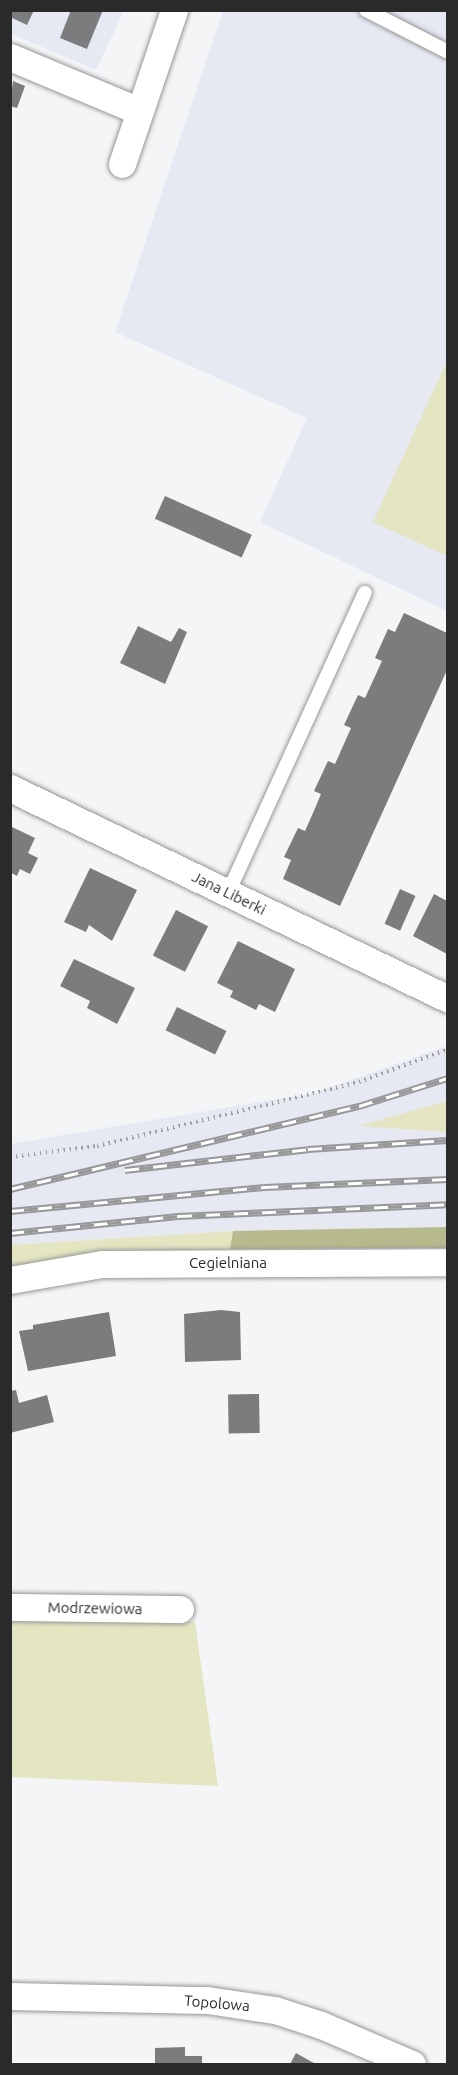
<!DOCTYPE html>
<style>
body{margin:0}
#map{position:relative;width:458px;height:2075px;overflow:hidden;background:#f4f5f6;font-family:Ubuntu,sans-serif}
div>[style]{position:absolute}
.built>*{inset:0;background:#e6e9f2}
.green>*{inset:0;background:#e3e6c0}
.forest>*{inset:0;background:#b7ba8c}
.building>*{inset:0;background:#7b7c7d;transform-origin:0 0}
.path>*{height:4px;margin-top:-2px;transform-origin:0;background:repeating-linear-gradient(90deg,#9d9d9e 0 1.5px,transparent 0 6px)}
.roads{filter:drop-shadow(0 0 2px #979799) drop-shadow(0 0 2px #979799)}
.lane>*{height:14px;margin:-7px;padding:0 7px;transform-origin:7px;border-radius:7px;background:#fff}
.street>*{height:27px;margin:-13.5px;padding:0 13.5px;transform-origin:13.5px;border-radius:13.5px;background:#fff}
.rail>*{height:7px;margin-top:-3.5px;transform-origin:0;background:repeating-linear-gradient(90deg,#fff 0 14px,#989899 0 28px);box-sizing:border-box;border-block:2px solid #989899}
span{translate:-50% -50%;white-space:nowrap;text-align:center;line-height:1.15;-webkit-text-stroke:6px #fff;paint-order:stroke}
.street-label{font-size:15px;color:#2a2a2b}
.frame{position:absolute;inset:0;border:12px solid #2a2a2b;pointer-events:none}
</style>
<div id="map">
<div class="built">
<div style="clip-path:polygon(10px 11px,124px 11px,96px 70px,11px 34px)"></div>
<div style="clip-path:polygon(223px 11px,447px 11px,447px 611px,260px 522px,307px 418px,115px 332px)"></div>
<div style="clip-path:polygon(447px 1046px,447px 1101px,362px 1126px,447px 1132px,447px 1227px,233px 1231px,11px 1245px,10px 1144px,314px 1093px)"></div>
</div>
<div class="green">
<div style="clip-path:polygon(447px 361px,447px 556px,373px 522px)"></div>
<div style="clip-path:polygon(447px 1101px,447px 1132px,359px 1126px)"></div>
<div style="clip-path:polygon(233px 1231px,230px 1249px,88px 1255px,11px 1267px,10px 1245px)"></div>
<div style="clip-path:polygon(11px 1618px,195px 1622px,218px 1786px,11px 1777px)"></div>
</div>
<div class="forest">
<div style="clip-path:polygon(447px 1227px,447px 1248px,230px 1249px,233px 1231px)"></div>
</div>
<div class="building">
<div style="clip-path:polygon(10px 10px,34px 10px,27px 25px,10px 17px)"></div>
<div style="clip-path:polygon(71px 10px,103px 10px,87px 49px,60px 38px)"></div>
<div style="clip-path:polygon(13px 81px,25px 86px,17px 108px,10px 106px)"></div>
<div style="left:165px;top:496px;width:95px;height:25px;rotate:24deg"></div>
<div style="clip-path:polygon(404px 613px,447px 633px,447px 670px,340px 906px,283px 879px,291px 860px,284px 857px,298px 828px,305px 831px,313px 813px,321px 794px,314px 791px,328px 761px,335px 764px,351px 728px,344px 725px,358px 695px,365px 698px,382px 661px,375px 658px,388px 629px,395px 632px)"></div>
<div style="clip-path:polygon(138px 626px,171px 642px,179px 628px,187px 632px,165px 684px,120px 663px)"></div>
<div style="clip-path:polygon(10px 826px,35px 838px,28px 853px,38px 858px,30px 874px,20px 869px,17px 876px,10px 872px)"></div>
<div style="clip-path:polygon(90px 868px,137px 890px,112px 941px,89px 925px,86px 932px,64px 922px)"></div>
<div style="left:400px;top:889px;width:17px;height:38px;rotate:24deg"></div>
<div style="clip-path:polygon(434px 894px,447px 901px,447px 954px,413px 936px)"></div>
<div style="left:176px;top:910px;width:36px;height:51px;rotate:27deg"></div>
<div style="clip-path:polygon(238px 941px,295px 969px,275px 1012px,259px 1004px,256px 1010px,230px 997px,233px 991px,217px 983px)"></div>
<div style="clip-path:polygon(74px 959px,135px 988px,117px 1024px,87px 1008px,90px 1001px,60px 986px)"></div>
<div style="left:177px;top:1007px;width:55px;height:26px;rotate:26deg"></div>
<div style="clip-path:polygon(221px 1310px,240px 1312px,241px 1360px,185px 1362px,184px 1314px)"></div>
<div style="clip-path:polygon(109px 1312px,116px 1356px,28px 1371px,19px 1331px,33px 1329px,33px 1325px)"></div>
<div style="clip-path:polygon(16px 1390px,19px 1403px,47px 1395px,54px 1422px,10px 1433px,10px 1391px)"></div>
<div style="left:259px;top:1394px;width:39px;height:31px;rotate:89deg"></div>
<div style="clip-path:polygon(185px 2047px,185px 2056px,202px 2056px,202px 2064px,155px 2064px,155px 2048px)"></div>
<div style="clip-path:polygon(296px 2053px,312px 2062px,317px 2064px,290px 2064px)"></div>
</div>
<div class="path">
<div style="left:10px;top:1157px;width:88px;rotate:-7.2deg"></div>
<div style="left:97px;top:1146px;width:270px;rotate:-13.7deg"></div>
<div style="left:359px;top:1082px;width:95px;rotate:-20.3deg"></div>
</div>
<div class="roads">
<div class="lane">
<div style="left:366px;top:10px;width:92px;rotate:27.1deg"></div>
<div style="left:228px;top:893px;width:330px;rotate:-65.5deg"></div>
</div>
<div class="street">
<div style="left:10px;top:57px;width:140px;rotate:22.7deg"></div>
<div style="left:122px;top:164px;width:163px;rotate:-71.3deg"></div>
<div style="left:10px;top:788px;width:486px;rotate:25.7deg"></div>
<div style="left:10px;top:1280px;width:93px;rotate:-9.9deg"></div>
<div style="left:102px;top:1264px;width:346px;rotate:-0.3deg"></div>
<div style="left:10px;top:1607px;width:170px;rotate:0.7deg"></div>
<div style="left:10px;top:1996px;width:197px;rotate:1.2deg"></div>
<div style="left:207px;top:2000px;width:69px;rotate:8.4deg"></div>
<div style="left:275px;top:2010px;width:48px;rotate:18.1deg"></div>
<div style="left:321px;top:2025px;width:99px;rotate:23.2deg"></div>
</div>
</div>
<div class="rail">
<div style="left:125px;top:1170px;width:184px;rotate:-6.5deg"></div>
<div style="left:308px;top:1149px;width:140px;rotate:-3.7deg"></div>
<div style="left:10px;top:1189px;width:359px;rotate:-13.4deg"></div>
<div style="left:359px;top:1106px;width:93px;rotate:-17.5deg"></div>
<div style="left:10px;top:1211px;width:255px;rotate:-5.4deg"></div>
<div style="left:264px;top:1187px;width:184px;rotate:-2.5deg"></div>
<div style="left:10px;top:1233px;width:169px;rotate:-5.8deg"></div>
<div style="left:178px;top:1216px;width:270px;rotate:-2.5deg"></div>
</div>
<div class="street-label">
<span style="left:229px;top:893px;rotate:26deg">Jana Liberki</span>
<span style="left:228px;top:1263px">Cegielniana</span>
<span style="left:95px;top:1608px;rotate:1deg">Modrzewiowa</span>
<span style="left:217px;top:2003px;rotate:5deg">Topolowa</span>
</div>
<div class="frame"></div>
</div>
